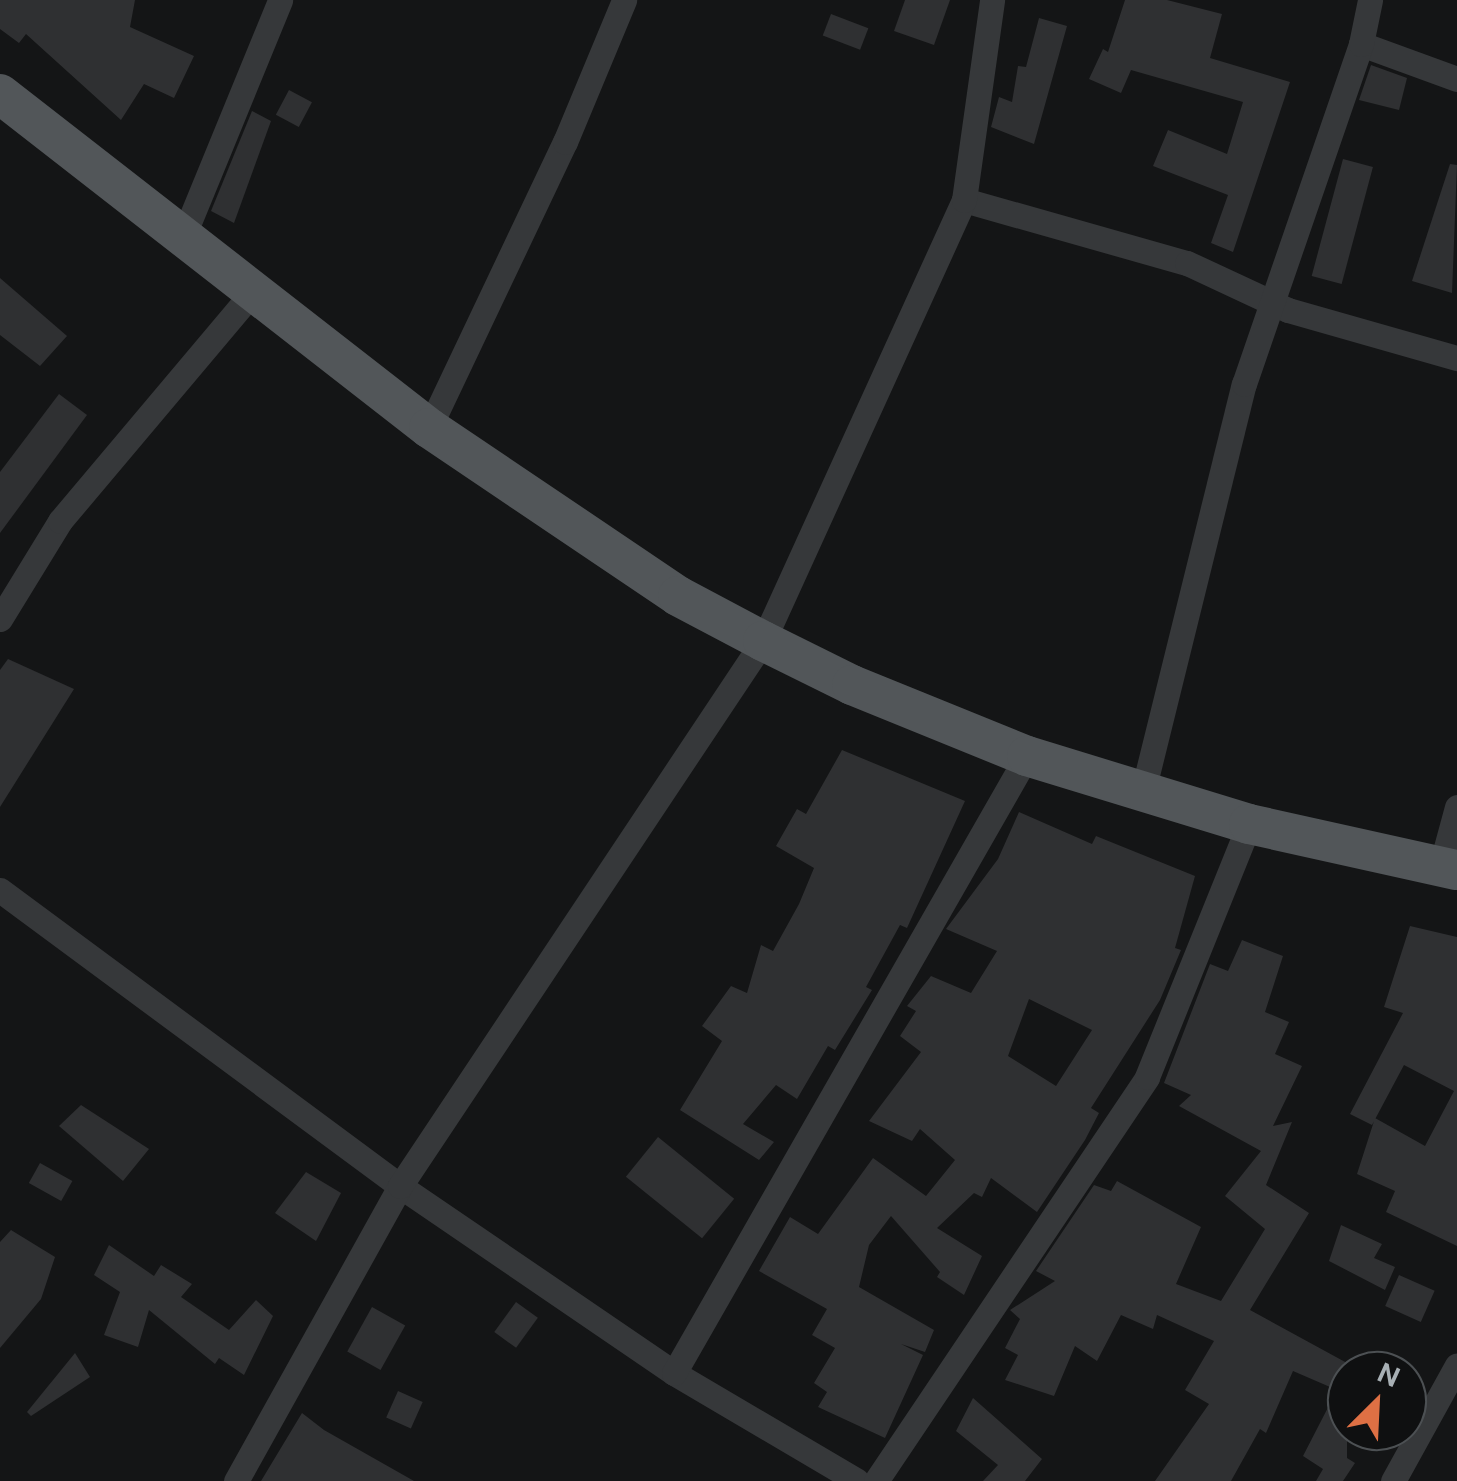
<!DOCTYPE html>
<style>
body{margin:0}
#map{position:relative;width:1457px;height:1481px;overflow:hidden;background:#141516;font-family:"DM Sans",sans-serif}
div>[style]{position:absolute}
.building>*{inset:0;background:#2f3032;transform-origin:0 0}
.minor>*{height:25px;margin:-12.5px;padding:0 12.5px;transform-origin:12.5px;border-radius:12.5px;background:#36383a}
.primary>*{height:40px;margin:-20px;padding:0 20px;transform-origin:20px;border-radius:20px;background:#525659}
span{translate:-50% -50%;white-space:nowrap;text-align:center;line-height:1.15;-webkit-text-stroke:8px #0f1011;paint-order:stroke}
.north{position:absolute;left:1327px;top:1351px;width:100px;height:100px;box-sizing:border-box;background:#0f1011;border:2px solid #4c5053;border-radius:50%;rotate:24deg;font-size:28px;font-weight:700;line-height:40px;text-align:center;color:#a8b0b5}
.north::after{content:'';display:block;margin:auto;width:35px;height:45px;background:#de7044;clip-path:polygon(50% 0,100% 100%,50% 72%,0 100%)}
</style>
<div id="map">
<div class="building">
<div style="clip-path:polygon(0 0,135px 0,130px 27px,194px 56px,174px 98px,144px 84px,121px 120px,26px 34px,19px 43px,0 29px)"></div>
<div style="clip-path:polygon(905px 0,950px 0,934px 45px,894px 31px)"></div>
<div style="clip-path:polygon(1125px 0,1167px 0,1222px 14px,1210px 58px,1290px 82px,1233px 252px,1211px 243px,1228px 195px,1153px 166px,1168px 130px,1227px 154px,1243px 102px,1131px 70px,1121px 93px,1089px 79px,1103px 49px,1108px 52px)"></div>
<div style="left:831px;top:14px;width:40px;height:23px;rotate:21deg"></div>
<div style="clip-path:polygon(1039px 18px,1067px 26px,1034px 144px,991px 127px,999px 97px,1012px 102px,1018px 66px,1026px 67px)"></div>
<div style="clip-path:polygon(1371px 65px,1407px 78px,1399px 110px,1359px 100px)"></div>
<div style="left:289px;top:90px;width:26px;height:28px;rotate:28deg"></div>
<div style="clip-path:polygon(252px 111px,271px 121px,234px 223px,211px 211px)"></div>
<div style="left:1343px;top:159px;width:31px;height:121px;rotate:15deg"></div>
<div style="clip-path:polygon(1450px 164px,1457px 165px,1452px 293px,1412px 281px)"></div>
<div style="clip-path:polygon(0 278px,67px 336px,40px 366px,0 335px)"></div>
<div style="clip-path:polygon(59px 394px,87px 415px,0 533px,0 472px)"></div>
<div style="clip-path:polygon(8px 659px,74px 689px,0 807px,0 670px)"></div>
<div style="clip-path:polygon(842px 750px,965px 801px,907px 928px,900px 925px,866px 987px,872px 990px,835px 1050px,828px 1046px,797px 1099px,776px 1085px,743px 1124px,774px 1142px,759px 1160px,680px 1110px,722px 1041px,702px 1026px,731px 986px,747px 993px,761px 945px,773px 951px,799px 904px,814px 868px,776px 846px,797px 809px,806px 814px)"></div>
<div style="clip-path:polygon(evenodd,1019px 812px,1092px 844px,1096px 836px,1195px 876px,1175px 948px,1181px 950px,1160px 1000px,1091px 1108px,1099px 1113px,1085px 1140px,1037px 1212px,991px 1178px,982px 1197px,974px 1193px,937px 1228px,982px 1256px,964px 1295px,937px 1277px,940px 1272px,891px 1216px,869px 1245px,859px 1287px,934px 1330px,925px 1352px,901px 1344px,923px 1355px,885px 1438px,818px 1407px,827px 1392px,814px 1383px,835px 1348px,812px 1335px,827px 1309px,759px 1271px,790px 1217px,818px 1234px,873px 1158px,926px 1196px,955px 1160px,920px 1129px,912px 1141px,869px 1121px,921px 1052px,900px 1036px,916px 1011px,907px 1006px,931px 976px,971px 993px,997px 951px,946px 929px,998px 859px,1019px 812px,1029px 999px,1092px 1030px,1056px 1086px,1008px 1056px,1029px 999px)"></div>
<div style="clip-path:polygon(1410px 926px,1457px 937px,1457px 1246px,1386px 1212px,1395px 1191px,1357px 1174px,1375px 1118px,1425px 1146px,1454px 1091px,1404px 1065px,1372px 1125px,1350px 1114px,1403px 1013px,1384px 1007px)"></div>
<div style="clip-path:polygon(1242px 940px,1283px 956px,1265px 1012px,1289px 1022px,1275px 1054px,1302px 1066px,1273px 1126px,1292px 1122px,1266px 1185px,1309px 1213px,1250px 1310px,1347px 1363px,1347px 1458px,1355px 1463px,1343px 1481px,1316px 1481px,1323px 1469px,1303px 1456px,1337px 1390px,1293px 1371px,1266px 1433px,1260px 1429px,1231px 1481px,1155px 1481px,1209px 1404px,1185px 1390px,1214px 1341px,1157px 1315px,1153px 1329px,1121px 1315px,1097px 1361px,1075px 1346px,1054px 1396px,1005px 1380px,1018px 1355px,1005px 1348px,1020px 1319px,1010px 1310px,1055px 1281px,1036px 1271px,1094px 1185px,1111px 1191px,1117px 1181px,1201px 1227px,1176px 1284px,1221px 1301px,1265px 1229px,1225px 1196px,1261px 1151px,1179px 1106px,1191px 1095px,1164px 1083px,1210px 964px,1228px 971px)"></div>
<div style="clip-path:polygon(81px 1105px,149px 1149px,123px 1181px,59px 1126px)"></div>
<div style="left:658px;top:1137px;width:98px;height:51px;rotate:39deg"></div>
<div style="left:40px;top:1163px;width:37px;height:23px;rotate:29deg"></div>
<div style="clip-path:polygon(306px 1172px,341px 1193px,316px 1241px,275px 1213px)"></div>
<div style="clip-path:polygon(1341px 1225px,1382px 1244px,1374px 1258px,1395px 1267px,1385px 1290px,1329px 1261px)"></div>
<div style="clip-path:polygon(11px 1230px,55px 1257px,41px 1299px,0 1348px,0 1242px)"></div>
<div style="clip-path:polygon(109px 1245px,154px 1276px,161px 1265px,192px 1284px,181px 1297px,229px 1330px,256px 1300px,273px 1316px,244px 1375px,219px 1358px,215px 1364px,149px 1310px,138px 1347px,104px 1335px,120px 1292px,94px 1275px)"></div>
<div style="left:1399px;top:1275px;width:39px;height:34px;rotate:24deg"></div>
<div style="left:516px;top:1302px;width:27px;height:37px;rotate:36deg"></div>
<div style="left:372px;top:1307px;width:38px;height:51px;rotate:29deg"></div>
<div style="clip-path:polygon(75px 1353px,90px 1377px,31px 1416px,27px 1412px)"></div>
<div style="left:398px;top:1391px;width:27px;height:29px;rotate:24deg"></div>
<div style="clip-path:polygon(973px 1398px,1042px 1459px,1025px 1481px,983px 1481px,998px 1465px,956px 1431px)"></div>
<div style="clip-path:polygon(302px 1413px,324px 1430px,414px 1481px,261px 1481px)"></div>
</div>
<div class="minor">
<div style="left:1361px;top:44px;width:102px;rotate:20deg"></div>
<div style="left:964px;top:200px;width:232px;rotate:15.8deg"></div>
<div style="left:1187px;top:263px;width:111px;rotate:25deg"></div>
<div style="left:1288px;top:310px;width:176px;rotate:15.9deg"></div>
<div style="left:183px;top:237px;width:256px;rotate:-67.7deg"></div>
<div style="left:429px;top:428px;width:317px;rotate:-64.6deg"></div>
<div style="left:565px;top:142px;width:154px;rotate:-67.4deg"></div>
<div style="left:0;top:619px;width:115px;rotate:-58.5deg"></div>
<div style="left:60px;top:521px;width:298px;rotate:-49.9deg"></div>
<div style="left:1143px;top:791px;width:419px;rotate:-76.1deg"></div>
<div style="left:1244px;top:384px;width:360px;rotate:-71deg"></div>
<div style="left:1361px;top:44px;width:45px;rotate:-78.4deg"></div>
<div style="left:1441px;top:866px;width:61px;rotate:-74.8deg"></div>
<div style="left:0;top:890px;width:498px;rotate:36.5deg"></div>
<div style="left:400px;top:1186px;width:332px;rotate:34.3deg"></div>
<div style="left:674px;top:1373px;width:212px;rotate:30.5deg"></div>
<div style="left:674px;top:1373px;width:711px;rotate:-60.23deg"></div>
<div style="left:236px;top:1481px;width:338px;rotate:-60.9deg"></div>
<div style="left:400px;top:1186px;width:655px;rotate:-56.33deg"></div>
<div style="left:763px;top:641px;width:485px;rotate:-65.5deg"></div>
<div style="left:964px;top:200px;width:202px;rotate:-82deg"></div>
<div style="left:876px;top:1481px;width:486px;rotate:-56.1deg"></div>
<div style="left:1147px;top:1077px;width:273px;rotate:-68deg"></div>
<div style="left:1393px;top:1481px;width:132px;rotate:-61.1deg"></div>
</div>
<div class="primary">
<div style="left:0;top:94px;width:544px;rotate:37.9deg"></div>
<div style="left:429px;top:428px;width:300px;rotate:34deg"></div>
<div style="left:678px;top:596px;width:96px;rotate:27.9deg"></div>
<div style="left:763px;top:641px;width:99px;rotate:26.3deg"></div>
<div style="left:852px;top:685px;width:189px;rotate:22.1deg"></div>
<div style="left:1027px;top:756px;width:232px;rotate:17deg"></div>
<div style="left:1249px;top:824px;width:213px;rotate:12.5deg"></div>
</div>
<div class="north">N</div>
</div>
